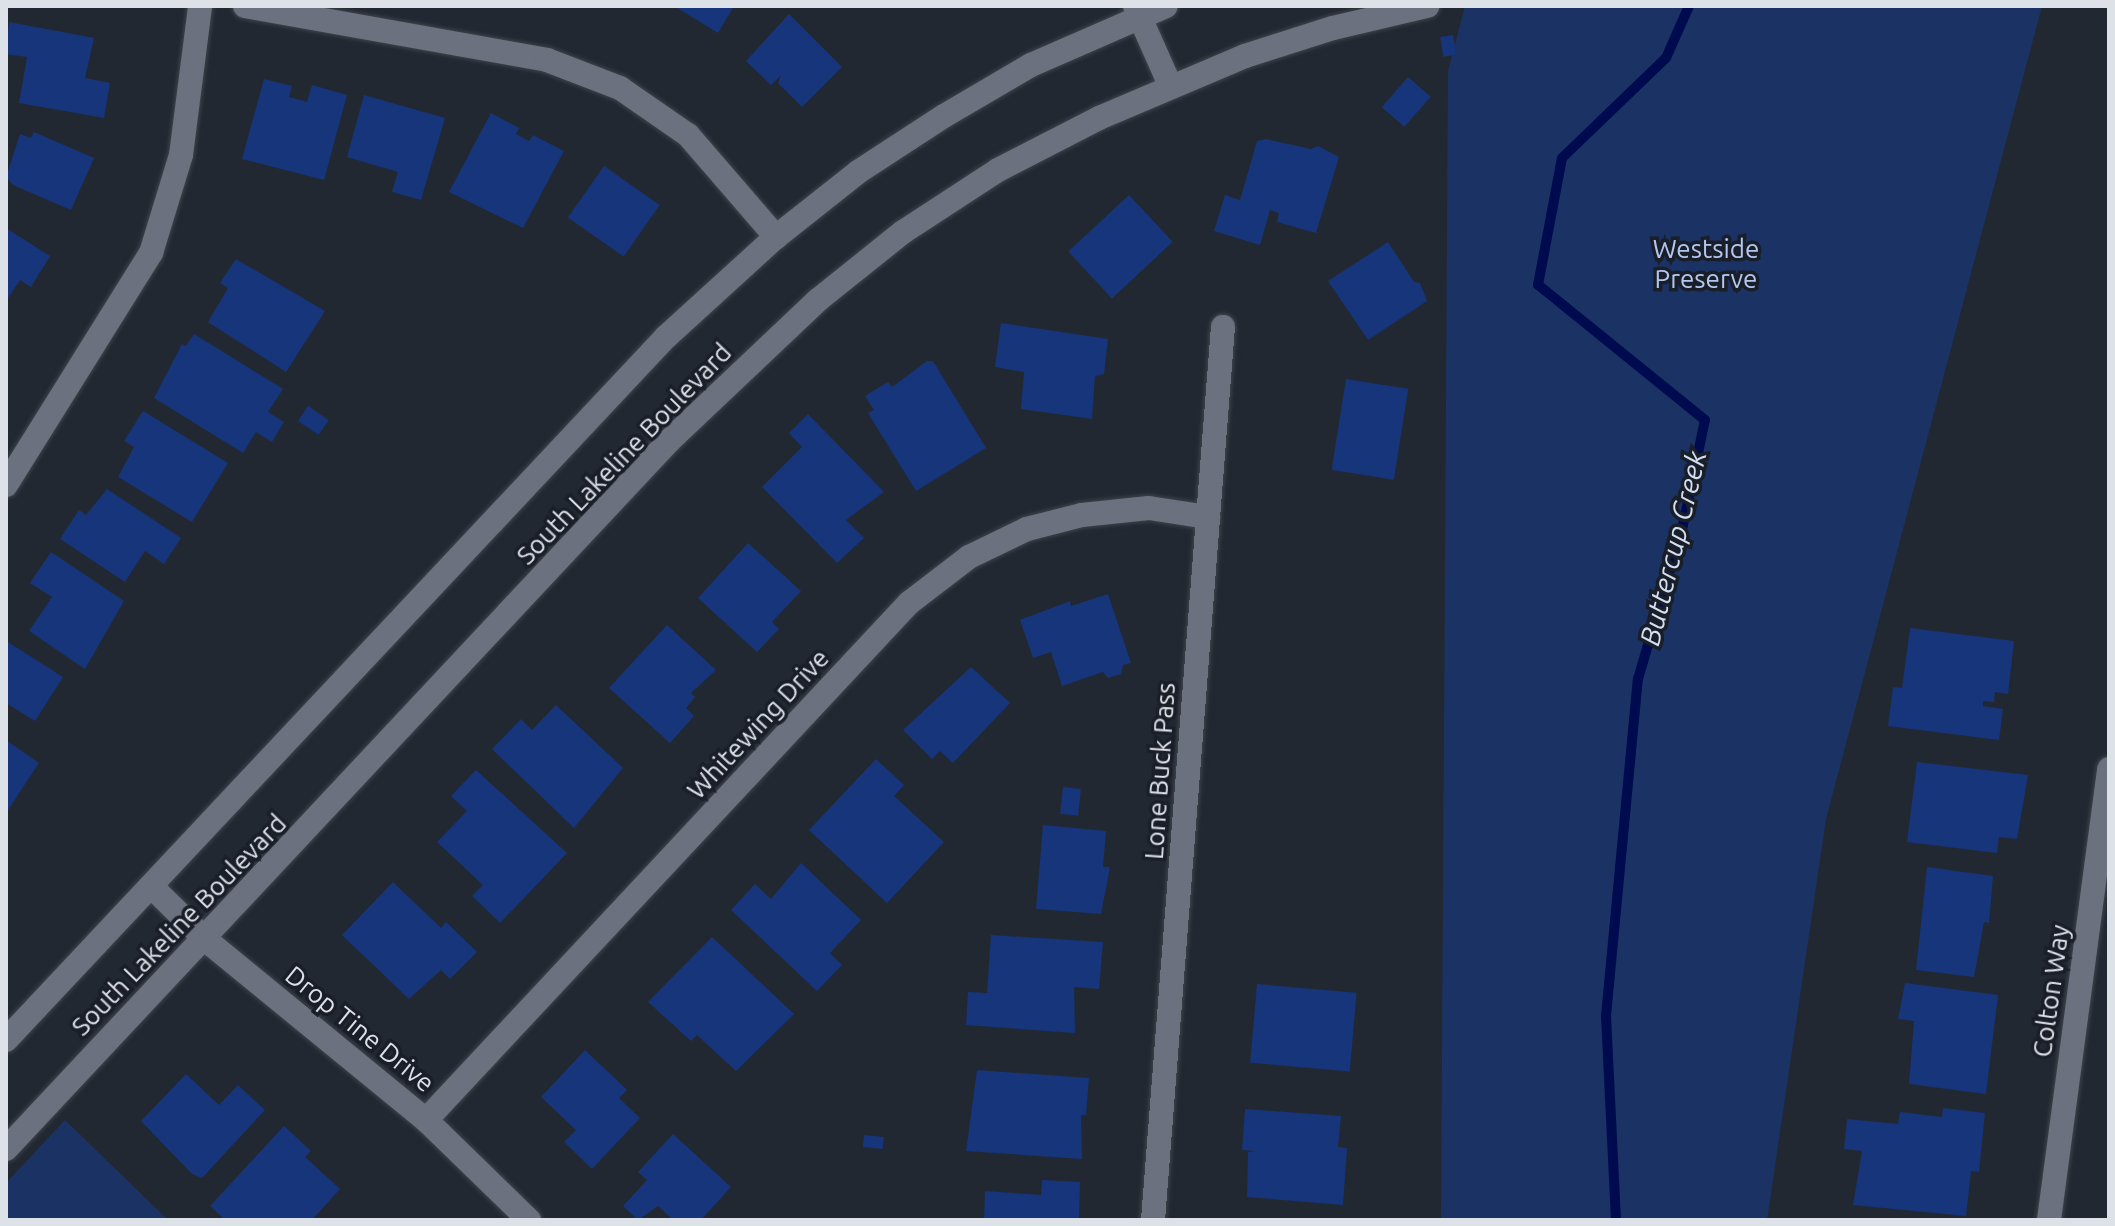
<!DOCTYPE html>
<style>
body{margin:0}
#map{position:relative;width:2115px;height:1226px;overflow:hidden;background:#222832;font-family:Ubuntu,sans-serif}
div>[style]{position:absolute}
.green>*{inset:0;background:#1b3364}
.stream>*{height:10px;margin:-5px;padding:0 5px;transform-origin:5px;border-radius:5px;background:#000b4f}
.building>*{inset:0;background:#16357a;transform-origin:0 0}
.roads{filter:drop-shadow(0 0 2px #3e434b) drop-shadow(0 0 2px #3e434b)}
.street>*{height:24px;margin:-12px;padding:0 12px;transform-origin:12px;border-radius:12px;background:#6b717e}
.secondary>*{height:24px;margin:-12px;padding:0 12px;transform-origin:12px;border-radius:12px;background:#6b717e}
span{translate:-50% -50%;white-space:nowrap;text-align:center;line-height:1.15;-webkit-text-stroke:7px #191e28;paint-order:stroke}
.park-label{font-size:26px;color:#b2c7ef}
.street-label{font-size:26px;color:#dde1e8}
.water-label{font-size:28px;color:#d3def2;font-style:italic}
.frame{position:absolute;inset:0;border:8px solid #dde1e8;pointer-events:none}
</style>
<div id="map">
<div class="green">
<div style="clip-path:polygon(1465px 6px,2042px 6px,1826px 819px,1767px 1220px,1441px 1220px,1448px 71px)"></div>
<div style="clip-path:polygon(65px 1120px,168px 1220px,6px 1220px,6px 1183px)"></div>
</div>
<div class="stream">
<div style="left:1616px;top:1220px;width:204px;rotate:-92.8deg"></div>
<div style="left:1606px;top:1016px;width:339px;rotate:-84.6deg"></div>
<div style="left:1638px;top:679px;width:160px;rotate:-73.7deg"></div>
<div style="left:1683px;top:525px;width:107px;rotate:-78.2deg"></div>
<div style="left:1705px;top:420px;width:215px;rotate:-141deg"></div>
<div style="left:1538px;top:285px;width:129px;rotate:-79.3deg"></div>
<div style="left:1562px;top:158px;width:144px;rotate:-43.9deg"></div>
<div style="left:1666px;top:58px;width:57px;rotate:-66.1deg"></div>
</div>
<div class="building">
<div style="clip-path:polygon(674px 6px,734px 6px,718px 33px)"></div>
<div style="clip-path:polygon(789px 14px,842px 67px,802px 107px,778px 83px,781px 75px,771px 85px,746px 61px)"></div>
<div style="clip-path:polygon(9px 22px,94px 38px,85px 78px,110px 83px,104px 118px,19px 103px,27px 57px,6px 54px)"></div>
<div style="left:1453px;top:35px;width:20px;height:13px;rotate:81deg"></div>
<div style="left:1408px;top:77px;width:30px;height:40px;rotate:41deg"></div>
<div style="clip-path:polygon(264px 79px,292px 86px,289px 97px,307px 102px,312px 85px,347px 95px,324px 180px,242px 159px)"></div>
<div style="clip-path:polygon(364px 95px,445px 118px,421px 200px,392px 192px,398px 172px,347px 157px)"></div>
<div style="clip-path:polygon(491px 113px,519px 128px,516px 134px,529px 141px,533px 135px,564px 151px,523px 228px,449px 192px)"></div>
<div style="clip-path:polygon(34px 132px,94px 158px,71px 210px,13px 185px,6px 177px,20px 134px,31px 138px)"></div>
<div style="clip-path:polygon(1266px 139px,1311px 149px,1318px 146px,1339px 157px,1316px 233px,1277px 222px,1279px 213px,1270px 210px,1260px 245px,1214px 231px,1225px 195px,1240px 200px,1257px 141px)"></div>
<div style="left:604px;top:166px;width:68px;height:63px;rotate:35deg"></div>
<div style="left:1129px;top:195px;width:64px;height:83px;rotate:47deg"></div>
<div style="clip-path:polygon(6px 228px,50px 256px,31px 287px,20px 280px,6px 301px)"></div>
<div style="clip-path:polygon(1388px 242px,1414px 282px,1420px 283px,1427px 301px,1368px 340px,1328px 281px)"></div>
<div style="clip-path:polygon(236px 259px,325px 311px,286px 372px,208px 322px,228px 288px,220px 283px)"></div>
<div style="clip-path:polygon(1001px 323px,1108px 339px,1104px 374px,1095px 376px,1092px 419px,1021px 409px,1024px 372px,995px 367px)"></div>
<div style="clip-path:polygon(194px 334px,283px 389px,268px 412px,284px 422px,272px 442px,256px 432px,243px 453px,154px 398px,182px 344px,186px 346px)"></div>
<div style="clip-path:polygon(927px 361px,933px 361px,986px 448px,916px 491px,868px 413px,874px 410px,865px 396px,888px 382px,892px 387px)"></div>
<div style="left:1346px;top:379px;width:63px;height:92px;rotate:9deg"></div>
<div style="left:308px;top:406px;width:25px;height:18px;rotate:34deg"></div>
<div style="clip-path:polygon(143px 411px,228px 463px,192px 522px,118px 477px,134px 447px,124px 441px)"></div>
<div style="clip-path:polygon(808px 414px,884px 492px,846px 520px,864px 538px,837px 563px,762px 487px,802px 447px,789px 433px)"></div>
<div style="clip-path:polygon(107px 489px,181px 538px,164px 564px,145px 551px,125px 582px,60px 539px,79px 510px,86px 515px)"></div>
<div style="clip-path:polygon(748px 543px,801px 591px,772px 622px,779px 629px,757px 652px,698px 598px)"></div>
<div style="clip-path:polygon(51px 552px,124px 601px,85px 669px,29px 631px,52px 597px,30px 583px)"></div>
<div style="clip-path:polygon(1108px 594px,1131px 663px,1123px 665px,1121px 674px,1108px 678px,1103px 672px,1062px 686px,1051px 652px,1033px 658px,1020px 620px,1070px 601px,1071px 606px)"></div>
<div style="clip-path:polygon(667px 625px,716px 670px,691px 693px,695px 697px,686px 708px,694px 716px,670px 743px,609px 688px)"></div>
<div style="clip-path:polygon(1910px 628px,2014px 641px,2008px 694px,1995px 692px,1994px 702px,1983px 701px,1983px 706px,2003px 709px,1999px 740px,1888px 726px,1893px 687px,1902px 688px)"></div>
<div style="clip-path:polygon(8px 642px,63px 677px,35px 721px,6px 703px)"></div>
<div style="clip-path:polygon(971px 667px,1010px 703px,953px 763px,940px 751px,932px 759px,903px 730px)"></div>
<div style="clip-path:polygon(556px 705px,623px 768px,574px 828px,492px 749px,521px 719px,532px 730px)"></div>
<div style="clip-path:polygon(6px 740px,39px 763px,6px 813px)"></div>
<div style="clip-path:polygon(876px 759px,904px 785px,894px 796px,944px 842px,887px 903px,809px 830px)"></div>
<div style="clip-path:polygon(1917px 762px,2028px 775px,2017px 839px,1999px 837px,1997px 853px,1907px 842px)"></div>
<div style="clip-path:polygon(476px 770px,567px 853px,500px 923px,472px 896px,483px 885px,437px 842px,467px 811px,451px 796px)"></div>
<div style="left:1063px;top:787px;width:18px;height:27px;rotate:6deg"></div>
<div style="clip-path:polygon(1043px 825px,1106px 831px,1103px 867px,1110px 867px,1101px 914px,1036px 909px)"></div>
<div style="clip-path:polygon(801px 863px,861px 920px,830px 953px,842px 965px,817px 991px,731px 910px,755px 884px,771px 899px)"></div>
<div style="clip-path:polygon(1927px 867px,1993px 876px,1989px 923px,1984px 922px,1974px 977px,1916px 970px)"></div>
<div style="clip-path:polygon(393px 882px,441px 928px,446px 922px,477px 952px,450px 979px,441px 970px,409px 999px,342px 935px)"></div>
<div style="clip-path:polygon(991px 935px,1103px 942px,1099px 989px,1074px 987px,1075px 1033px,966px 1025px,968px 992px,987px 993px)"></div>
<div style="clip-path:polygon(712px 937px,794px 1014px,736px 1071px,697px 1035px,691px 1041px,648px 1002px)"></div>
<div style="clip-path:polygon(1905px 983px,1998px 995px,1986px 1094px,1909px 1084px,1914px 1021px,1898px 1019px)"></div>
<div style="left:1257px;top:984px;width:100px;height:79px;rotate:5deg"></div>
<div style="clip-path:polygon(585px 1050px,627px 1090px,619px 1098px,640px 1118px,592px 1169px,564px 1142px,576px 1130px,541px 1097px)"></div>
<div style="clip-path:polygon(977px 1070px,1089px 1078px,1086px 1115px,1081px 1115px,1082px 1159px,966px 1151px)"></div>
<div style="clip-path:polygon(186px 1074px,219px 1105px,238px 1085px,265px 1110px,202px 1178px,192px 1174px,141px 1121px)"></div>
<div style="clip-path:polygon(1943px 1108px,1985px 1113px,1979px 1172px,1971px 1171px,1966px 1216px,1853px 1205px,1862px 1151px,1844px 1149px,1847px 1119px,1898px 1124px,1900px 1112px,1942px 1117px)"></div>
<div style="clip-path:polygon(1245px 1109px,1341px 1116px,1338px 1147px,1347px 1148px,1343px 1205px,1247px 1197px,1248px 1152px,1257px 1151px,1242px 1150px)"></div>
<div style="clip-path:polygon(284px 1126px,311px 1151px,305px 1157px,340px 1189px,312px 1220px,225px 1220px,210px 1206px)"></div>
<div style="clip-path:polygon(673px 1134px,731px 1187px,701px 1220px,673px 1220px,658px 1206px,638px 1220px,623px 1206px,647px 1180px,638px 1172px)"></div>
<div style="left:864px;top:1135px;width:20px;height:12px;rotate:6deg"></div>
<div style="clip-path:polygon(1042px 1180px,1080px 1182px,1079px 1220px,984px 1220px,985px 1191px,1041px 1195px)"></div>
</div>
<div class="roads">
<div class="street">
<div style="left:245px;top:6px;width:307px;rotate:10.1deg"></div>
<div style="left:547px;top:60px;width:78px;rotate:21deg"></div>
<div style="left:620px;top:88px;width:83px;rotate:34.7deg"></div>
<div style="left:688px;top:135px;width:135px;rotate:49.2deg"></div>
<div style="left:1135px;top:6px;width:86px;rotate:66.1deg"></div>
<div style="left:6px;top:485px;width:274px;rotate:-58deg"></div>
<div style="left:151px;top:253px;width:102px;rotate:-73deg"></div>
<div style="left:181px;top:155px;width:150px;rotate:-82.7deg"></div>
<div style="left:151px;top:886px;width:77px;rotate:44.5deg"></div>
<div style="left:206px;top:940px;width:284px;rotate:39.3deg"></div>
<div style="left:426px;top:1120px;width:144px;rotate:44.2deg"></div>
<div style="left:426px;top:1120px;width:708px;rotate:-46.95deg"></div>
<div style="left:909px;top:603px;width:76px;rotate:-37.5deg"></div>
<div style="left:969px;top:557px;width:64px;rotate:-25.8deg"></div>
<div style="left:1027px;top:529px;width:57px;rotate:-14.3deg"></div>
<div style="left:1082px;top:515px;width:67px;rotate:-6deg"></div>
<div style="left:1149px;top:508px;width:60px;rotate:8.7deg"></div>
<div style="left:1153px;top:1220px;width:896px;rotate:-85.52deg"></div>
<div style="left:2049px;top:1220px;width:455px;rotate:-82.4deg"></div>
</div>
<div class="secondary">
<div style="left:6px;top:1040px;width:964px;rotate:-46.81deg"></div>
<div style="left:666px;top:337px;width:149px;rotate:-42.3deg"></div>
<div style="left:776px;top:237px;width:105px;rotate:-38.4deg"></div>
<div style="left:858px;top:172px;width:103px;rotate:-33.1deg"></div>
<div style="left:944px;top:116px;width:101px;rotate:-30.4deg"></div>
<div style="left:1031px;top:65px;width:147px;rotate:-23.6deg"></div>
<div style="left:6px;top:1149px;width:971px;rotate:-46.88deg"></div>
<div style="left:670px;top:440px;width:204px;rotate:-43.4deg"></div>
<div style="left:818px;top:300px;width:109px;rotate:-38.7deg"></div>
<div style="left:903px;top:232px;width:113px;rotate:-33.1deg"></div>
<div style="left:998px;top:170px;width:114px;rotate:-27.2deg"></div>
<div style="left:1099px;top:118px;width:159px;rotate:-23deg"></div>
<div style="left:1245px;top:56px;width:92px;rotate:-17.7deg"></div>
<div style="left:1333px;top:28px;width:97px;rotate:-13.2deg"></div>
</div>
</div>
<div class="park-label">
<span style="left:1706px;top:264px">Westside<br>Preserve</span>
</div>
<div class="street-label">
<span style="left:624px;top:454px;rotate:-46deg">South Lakeline Boulevard</span>
<span style="left:758px;top:724px;rotate:-47deg">Whitewing Drive</span>
<span style="left:1160px;top:771px;rotate:-86deg">Lone Buck Pass</span>
<span style="left:179px;top:925px;rotate:-46deg">South Lakeline Boulevard</span>
<span style="left:2051px;top:991px;rotate:-82deg">Colton Way</span>
<span style="left:360px;top:1029px;rotate:39deg">Drop Tine Drive</span>
</div>
<div class="water-label">
<span style="left:1673px;top:548px;rotate:-76deg">Buttercup Creek</span>
</div>
<div class="frame"></div>
</div>
